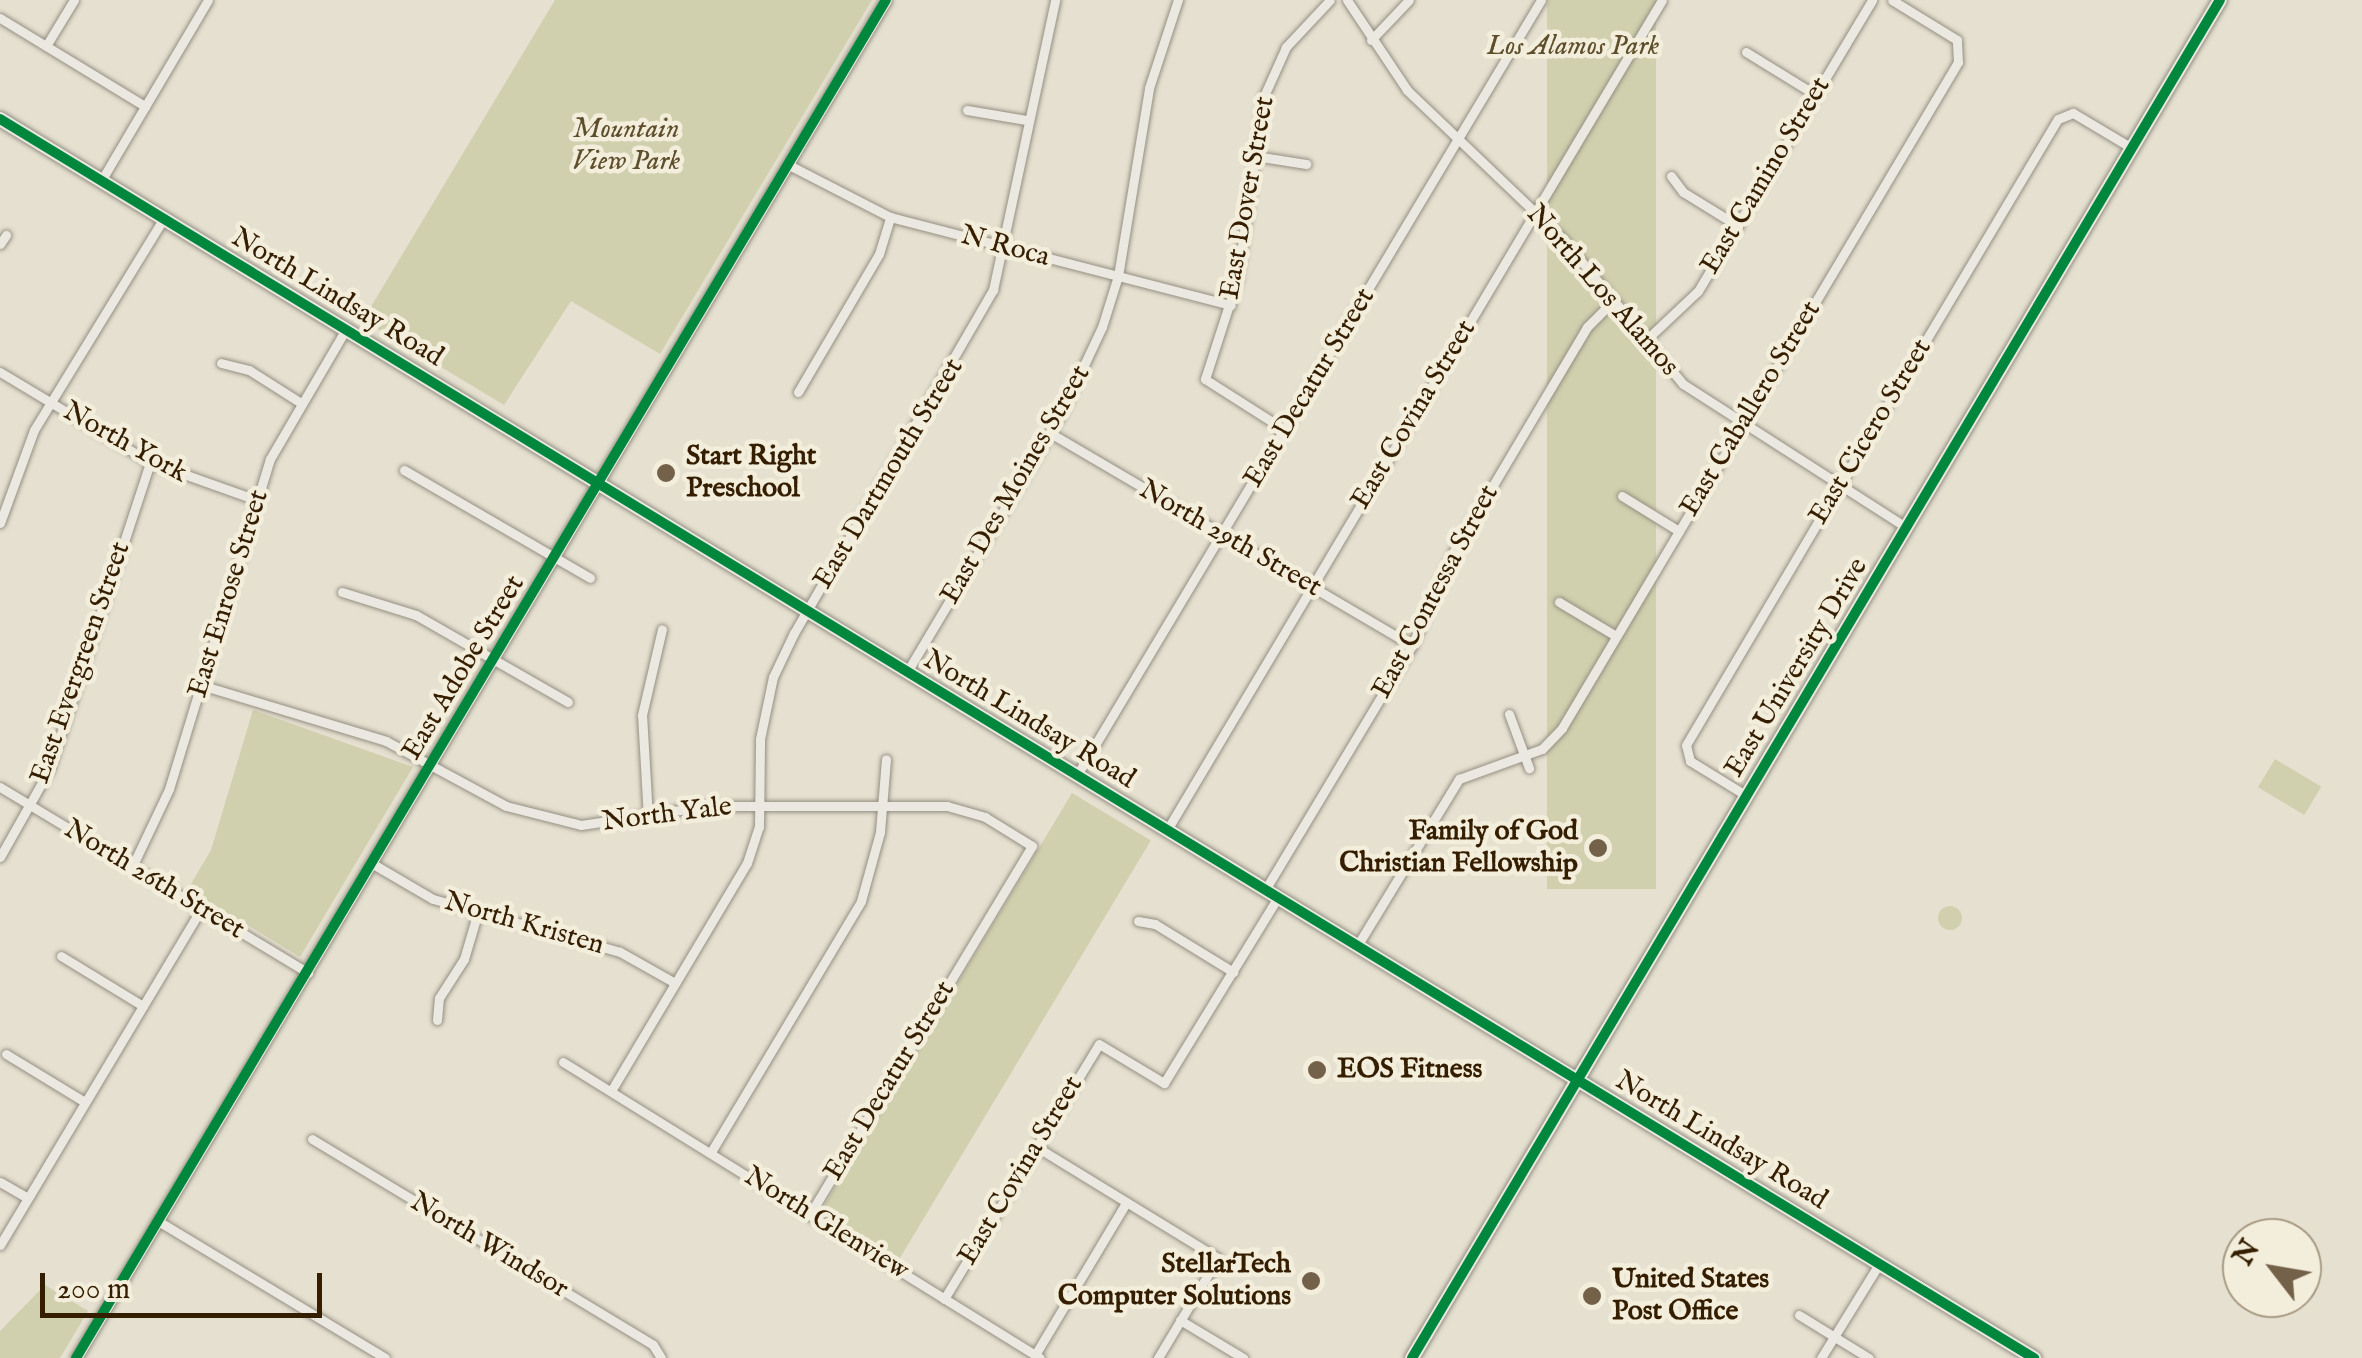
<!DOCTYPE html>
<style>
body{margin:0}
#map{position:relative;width:2362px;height:1358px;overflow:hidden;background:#e5e0d0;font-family:"IM FELL English",serif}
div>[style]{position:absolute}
.green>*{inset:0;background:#d0d0ae;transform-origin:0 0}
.round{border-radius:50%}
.roads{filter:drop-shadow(0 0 2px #958f82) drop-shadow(0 0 2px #958f82)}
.minor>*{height:9px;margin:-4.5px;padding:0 4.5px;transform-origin:4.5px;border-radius:4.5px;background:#eae8e0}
.tertiary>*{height:11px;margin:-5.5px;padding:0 5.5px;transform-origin:5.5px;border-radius:5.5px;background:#eae8e0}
.secondary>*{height:14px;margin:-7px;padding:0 7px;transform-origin:7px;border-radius:7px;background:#eae8e0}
.cycleway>*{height:10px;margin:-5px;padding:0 5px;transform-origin:5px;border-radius:5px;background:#00873e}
.dots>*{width:28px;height:28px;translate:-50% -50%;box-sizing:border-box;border:5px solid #f3eddb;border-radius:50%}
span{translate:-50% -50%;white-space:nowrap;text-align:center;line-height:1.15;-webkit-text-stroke:9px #f3eddb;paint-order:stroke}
.park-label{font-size:28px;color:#5e4f2c;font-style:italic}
.street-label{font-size:28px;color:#351e00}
.poi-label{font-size:28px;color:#351e00;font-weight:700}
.left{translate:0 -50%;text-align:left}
.right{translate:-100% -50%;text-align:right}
.north{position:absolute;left:2222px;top:1218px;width:100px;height:100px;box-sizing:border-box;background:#f3eddb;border:2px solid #a79a83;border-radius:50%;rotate:301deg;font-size:28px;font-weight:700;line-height:40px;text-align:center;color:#351e00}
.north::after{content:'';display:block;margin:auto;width:35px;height:45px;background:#736249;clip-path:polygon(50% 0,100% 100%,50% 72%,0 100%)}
.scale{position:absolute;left:40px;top:1273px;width:282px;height:45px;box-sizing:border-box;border:5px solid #351e00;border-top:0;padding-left:12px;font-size:30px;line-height:35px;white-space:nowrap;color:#351e00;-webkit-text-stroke:8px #f3eddb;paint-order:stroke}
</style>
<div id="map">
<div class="green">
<div style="clip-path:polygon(555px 0,872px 0,660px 354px,571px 301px,504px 405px,363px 320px)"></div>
<div style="left:1547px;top:0;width:109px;height:889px"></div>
<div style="clip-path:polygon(253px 710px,413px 767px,300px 957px,188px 889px,211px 850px)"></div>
<div style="left:2275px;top:759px;width:54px;height:33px;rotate:31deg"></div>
<div style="left:1072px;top:793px;width:92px;height:491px;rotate:31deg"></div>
<div class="round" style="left:1938px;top:906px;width:24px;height:24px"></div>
<div style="clip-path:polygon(45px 1285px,88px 1311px,60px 1358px,0 1358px,0 1331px)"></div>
</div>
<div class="roads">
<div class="minor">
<div style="left:1347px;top:0;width:108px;rotate:56.3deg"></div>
<div style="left:1407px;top:90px;width:216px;rotate:43.7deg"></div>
<div style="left:1563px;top:239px;width:188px;rotate:50.4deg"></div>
<div style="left:1683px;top:384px;width:266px;rotate:32.7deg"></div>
<div style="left:0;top:18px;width:170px;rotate:31.3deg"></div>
<div style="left:1371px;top:40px;width:55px;rotate:-46.5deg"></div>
<div style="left:46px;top:46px;width:54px;rotate:-58.7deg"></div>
<div style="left:1746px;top:52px;width:82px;rotate:31.6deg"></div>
<div style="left:967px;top:110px;width:60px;rotate:9.6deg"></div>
<div style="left:1255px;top:156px;width:52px;rotate:8.9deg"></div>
<div style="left:789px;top:165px;width:114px;rotate:27.2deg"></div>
<div style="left:890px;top:217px;width:352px;rotate:14.5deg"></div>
<div style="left:1671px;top:176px;width:20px;rotate:53deg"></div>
<div style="left:1683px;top:192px;width:65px;rotate:31.7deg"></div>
<div style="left:101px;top:181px;width:210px;rotate:-59.4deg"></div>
<div style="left:0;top:244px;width:11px;rotate:-56deg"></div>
<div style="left:1646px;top:340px;width:71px;rotate:-43.3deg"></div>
<div style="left:1698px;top:291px;width:339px;rotate:-59.1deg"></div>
<div style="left:221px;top:363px;width:29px;rotate:14deg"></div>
<div style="left:249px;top:370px;width:62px;rotate:32.4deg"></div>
<div style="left:0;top:372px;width:175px;rotate:31deg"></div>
<div style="left:150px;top:462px;width:114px;rotate:19.6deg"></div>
<div style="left:798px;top:392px;width:160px;rotate:-59.6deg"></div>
<div style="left:879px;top:254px;width:39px;rotate:-73deg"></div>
<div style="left:1285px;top:430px;width:95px;rotate:-147.5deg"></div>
<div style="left:1205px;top:379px;width:104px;rotate:-72.1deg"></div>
<div style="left:1237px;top:280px;width:186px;rotate:-81.7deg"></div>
<div style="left:1264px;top:96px;width:54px;rotate:-65.8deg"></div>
<div style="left:1286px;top:47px;width:64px;rotate:-46.9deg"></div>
<div style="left:1050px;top:433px;width:420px;rotate:30.4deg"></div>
<div style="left:404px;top:470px;width:215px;rotate:30.1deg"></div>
<div style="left:1622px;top:496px;width:67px;rotate:31.6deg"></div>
<div style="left:0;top:523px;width:99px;rotate:-69.9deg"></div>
<div style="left:34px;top:430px;width:249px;rotate:-58.5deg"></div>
<div style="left:342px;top:592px;width:77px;rotate:17.3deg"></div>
<div style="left:416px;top:615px;width:175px;rotate:29.8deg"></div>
<div style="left:1559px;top:602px;width:66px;rotate:30.8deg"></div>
<div style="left:907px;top:672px;width:300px;rotate:-59.2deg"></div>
<div style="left:1061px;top:414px;width:96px;rotate:-64.8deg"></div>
<div style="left:1102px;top:327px;width:53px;rotate:-72.6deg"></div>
<div style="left:1118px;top:276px;width:191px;rotate:-80.6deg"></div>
<div style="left:1149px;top:88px;width:93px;rotate:-71.8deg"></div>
<div style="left:201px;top:685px;width:193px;rotate:16.8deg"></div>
<div style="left:386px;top:741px;width:136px;rotate:28.4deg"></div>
<div style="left:506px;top:806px;width:77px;rotate:14.2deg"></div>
<div style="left:581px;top:825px;width:127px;rotate:-8.6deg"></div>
<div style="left:707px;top:806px;width:240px"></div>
<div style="left:947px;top:806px;width:40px;rotate:16deg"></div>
<div style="left:985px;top:817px;width:55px;rotate:31.7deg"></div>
<div style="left:1032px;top:846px;width:428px;rotate:121.1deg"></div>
<div style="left:1509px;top:714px;width:58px;rotate:69.7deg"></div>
<div style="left:1077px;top:775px;width:903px;rotate:-59.09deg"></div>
<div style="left:0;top:787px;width:360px;rotate:31.1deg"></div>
<div style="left:1747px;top:796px;width:67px;rotate:-148.4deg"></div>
<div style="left:1690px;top:761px;width:16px;rotate:-104deg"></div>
<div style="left:1686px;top:745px;width:301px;rotate:-59.4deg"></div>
<div style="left:1839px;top:486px;width:427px;rotate:-59.2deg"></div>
<div style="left:2058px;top:119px;width:16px;rotate:-22deg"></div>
<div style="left:2073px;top:113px;width:69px;rotate:30.7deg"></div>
<div style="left:648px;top:818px;width:103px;rotate:-93.3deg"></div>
<div style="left:642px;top:715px;width:88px;rotate:-76.9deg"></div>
<div style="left:1167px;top:830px;width:966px;rotate:-59.19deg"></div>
<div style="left:0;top:857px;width:100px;rotate:-60.6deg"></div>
<div style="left:49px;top:770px;width:324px;rotate:-71.8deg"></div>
<div style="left:373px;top:864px;width:69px;rotate:30.3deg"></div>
<div style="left:433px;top:899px;width:194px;rotate:15.8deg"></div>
<div style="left:620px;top:952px;width:63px;rotate:29.4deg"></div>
<div style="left:132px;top:867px;width:86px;rotate:-64.6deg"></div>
<div style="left:169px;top:789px;width:345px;rotate:-73deg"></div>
<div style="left:270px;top:459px;width:151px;rotate:-59.7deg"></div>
<div style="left:1265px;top:890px;width:286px;rotate:-59deg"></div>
<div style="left:1412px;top:645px;width:103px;rotate:-65.9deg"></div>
<div style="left:1454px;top:551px;width:261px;rotate:-59.3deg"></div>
<div style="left:1587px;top:327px;width:38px;rotate:-45deg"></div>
<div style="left:1138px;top:921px;width:17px;rotate:10deg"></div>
<div style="left:1155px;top:924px;width:92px;rotate:31.6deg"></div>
<div style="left:1357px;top:946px;width:196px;rotate:-58.6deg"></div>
<div style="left:1459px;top:779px;width:88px;rotate:-19.9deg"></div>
<div style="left:1542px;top:749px;width:29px;rotate:-46deg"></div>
<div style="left:1562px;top:728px;width:775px;rotate:-59.26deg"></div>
<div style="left:1958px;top:62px;width:22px;rotate:-93deg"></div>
<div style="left:1957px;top:40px;width:76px;rotate:-148.4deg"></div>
<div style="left:61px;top:956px;width:96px;rotate:31.4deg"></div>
<div style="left:437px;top:1020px;width:22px;rotate:-85deg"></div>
<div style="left:439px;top:998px;width:46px;rotate:-57.3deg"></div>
<div style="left:464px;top:959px;width:46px;rotate:-73.5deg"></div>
<div style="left:6px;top:1054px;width:92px;rotate:31.3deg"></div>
<div style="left:563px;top:1062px;width:561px;rotate:31.82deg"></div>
<div style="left:611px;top:1091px;width:265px;rotate:-59.2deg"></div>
<div style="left:747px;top:863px;width:38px;rotate:-72deg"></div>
<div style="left:759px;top:827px;width:88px;rotate:-89.3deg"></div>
<div style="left:760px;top:739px;width:63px;rotate:-78.2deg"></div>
<div style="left:773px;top:677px;width:49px;rotate:-64.5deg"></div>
<div style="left:794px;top:633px;width:397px;rotate:-59.9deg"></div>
<div style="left:993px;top:290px;width:297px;rotate:-77.9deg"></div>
<div style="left:312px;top:1139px;width:398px;rotate:31.1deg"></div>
<div style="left:653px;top:1345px;width:15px;rotate:58deg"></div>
<div style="left:1035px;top:1146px;width:215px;rotate:31.5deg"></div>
<div style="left:1218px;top:1258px;width:117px;rotate:121deg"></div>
<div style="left:711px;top:1152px;width:292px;rotate:-59.1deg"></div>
<div style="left:861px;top:901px;width:72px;rotate:-74.6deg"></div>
<div style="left:880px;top:832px;width:73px;rotate:-85.3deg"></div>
<div style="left:0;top:1182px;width:32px;rotate:30deg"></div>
<div style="left:158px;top:1221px;width:265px;rotate:31.1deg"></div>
<div style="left:0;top:1245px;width:392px;rotate:-59.1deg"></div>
<div style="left:944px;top:1299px;width:298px;rotate:-58.7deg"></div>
<div style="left:1099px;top:1044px;width:76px;rotate:31deg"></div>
<div style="left:1164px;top:1083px;width:218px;rotate:-58.5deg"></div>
<div style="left:1799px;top:1315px;width:82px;rotate:31.6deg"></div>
<div style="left:1180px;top:1320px;width:74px;rotate:31.1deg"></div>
<div style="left:1035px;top:1355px;width:177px;rotate:-59.1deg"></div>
<div style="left:1821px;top:1358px;width:110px;rotate:-58.3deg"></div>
</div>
<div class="tertiary">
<div style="left:76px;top:1358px;width:1581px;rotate:-59.19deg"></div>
</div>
<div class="secondary">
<div style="left:0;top:119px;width:2382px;rotate:31.35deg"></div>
<div style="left:1412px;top:1358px;width:1580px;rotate:-59.25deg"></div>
</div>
</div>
<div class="cycleway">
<div style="left:0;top:119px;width:2382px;rotate:31.35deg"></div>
<div style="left:76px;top:1358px;width:1581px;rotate:-59.19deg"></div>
<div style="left:1412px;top:1358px;width:1580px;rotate:-59.25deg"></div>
</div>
<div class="dots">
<div style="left:666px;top:473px;background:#736249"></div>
<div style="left:1598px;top:848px;background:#736249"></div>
<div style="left:1317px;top:1070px;background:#736249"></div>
<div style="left:1311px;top:1281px;background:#736249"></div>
<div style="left:1592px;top:1296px;background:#736249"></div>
</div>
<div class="park-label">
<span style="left:1573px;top:47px">Los Alamos Park</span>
<span style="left:626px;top:146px">Mountain<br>View Park</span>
</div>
<div class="street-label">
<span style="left:1766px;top:176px;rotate:-59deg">East Camino Street</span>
<span style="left:1248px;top:198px;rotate:-80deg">East Dover Street</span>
<span style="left:1005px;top:247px;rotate:15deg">N Roca</span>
<span style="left:1602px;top:291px;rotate:49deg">North Los Alamos</span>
<span style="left:337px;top:298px;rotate:31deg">North Lindsay Road</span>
<span style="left:1310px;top:388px;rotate:-59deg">East Decatur Street</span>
<span style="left:1751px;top:409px;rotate:-59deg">East Caballero Street</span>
<span style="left:1414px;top:415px;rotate:-59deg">East Covina Street</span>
<span style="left:1871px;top:432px;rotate:-59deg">East Cicero Street</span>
<span style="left:125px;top:443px;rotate:29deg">North York</span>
<span style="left:889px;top:474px;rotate:-59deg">East Dartmouth Street</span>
<span style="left:1016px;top:485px;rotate:-60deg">East Des Moines Street</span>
<span style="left:1230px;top:539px;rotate:30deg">North 29th Street</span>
<span style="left:1436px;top:592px;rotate:-62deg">East Contessa Street</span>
<span style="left:229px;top:594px;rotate:-73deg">East Enrose Street</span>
<span style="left:81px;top:663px;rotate:-71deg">East Evergreen Street</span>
<span style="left:464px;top:668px;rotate:-59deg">East Adobe Street</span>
<span style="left:1797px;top:668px;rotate:-59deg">East University Drive</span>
<span style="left:1029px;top:720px;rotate:31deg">North Lindsay Road</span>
<span style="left:667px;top:815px;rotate:-7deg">North Yale</span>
<span style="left:154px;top:880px;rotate:31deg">North 26th Street</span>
<span style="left:524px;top:924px;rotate:16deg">North Kristen</span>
<span style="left:890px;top:1081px;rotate:-59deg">East Decatur Street</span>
<span style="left:1721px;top:1141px;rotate:31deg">North Lindsay Road</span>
<span style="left:1021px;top:1171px;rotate:-59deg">East Covina Street</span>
<span style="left:826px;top:1224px;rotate:32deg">North Glenview</span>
<span style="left:489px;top:1246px;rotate:31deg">North Windsor</span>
</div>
<div class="poi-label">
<span class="left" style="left:686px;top:473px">Start Right<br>Preschool</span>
<span class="right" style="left:1578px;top:848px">Family of God<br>Christian Fellowship</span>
<span class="left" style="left:1337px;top:1070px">EOS Fitness</span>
<span class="right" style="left:1291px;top:1281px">StellarTech<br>Computer Solutions</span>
<span class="left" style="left:1612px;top:1296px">United States<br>Post Office</span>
</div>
<div class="north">N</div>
<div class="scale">200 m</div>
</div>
